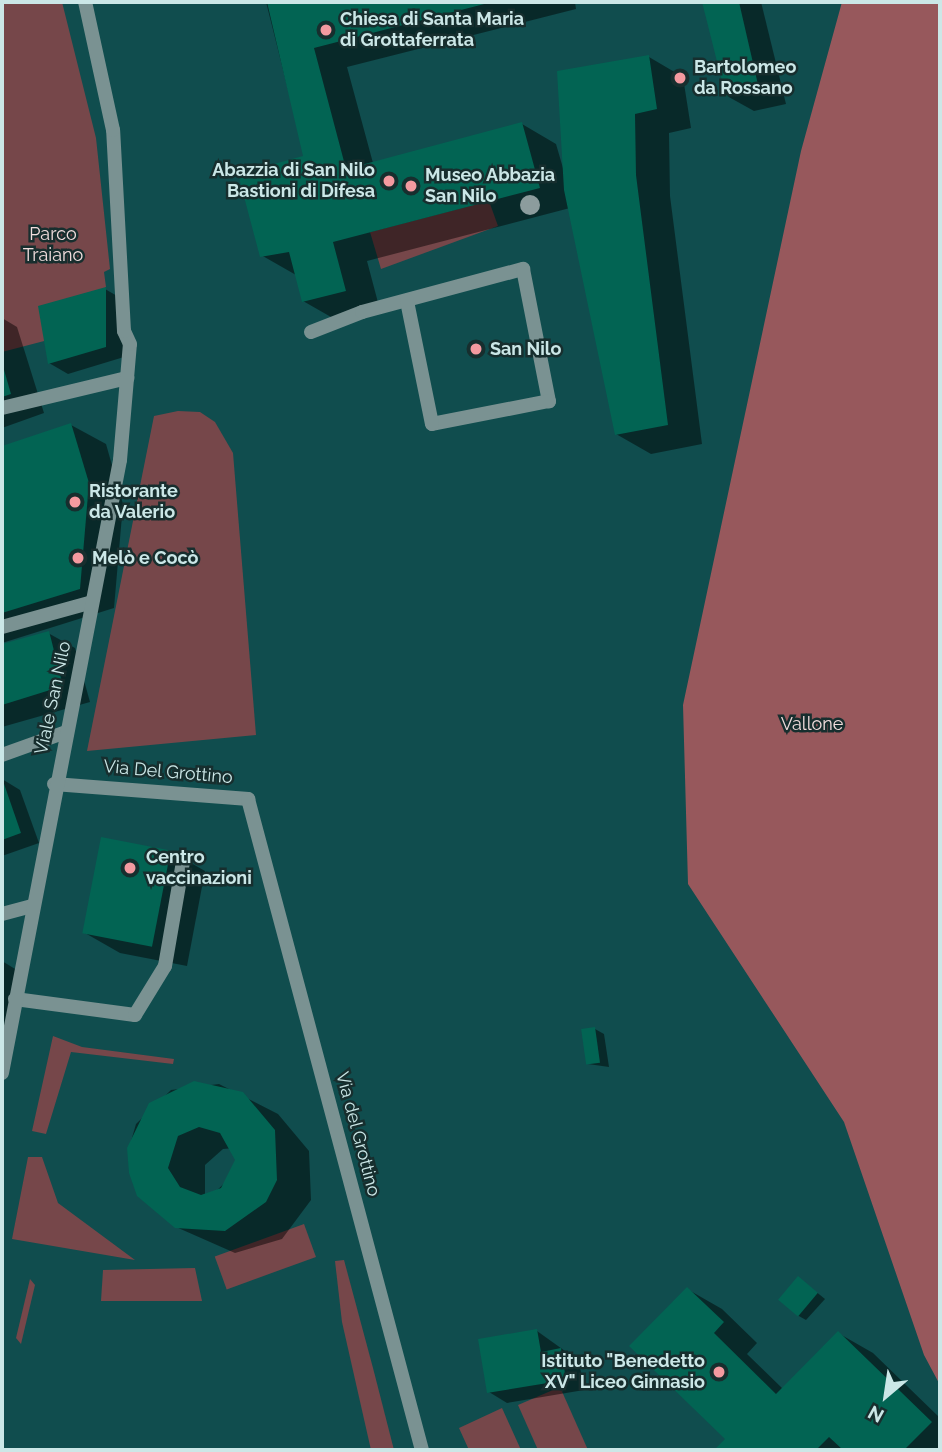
<!DOCTYPE html>
<meta charset="utf-8">
<style>
body{margin:0}
#map{position:relative;width:942px;height:1452px;overflow:hidden;background:#104d4e;font-family:Raleway,sans-serif}
div>[style]{position:absolute}
.green>*{inset:0;background:#76474a;transform-origin:0 0}
.forest>*{inset:0;background:#97585c}
.shadow>*{inset:0;background:#0007}
.building>*{inset:0;background:#026453;transform-origin:0 0}
.service>*{height:14px;margin:-7px;padding:0 7px;transform-origin:7px;border-radius:7px;background:#7a9292}
.minor>*{height:14px;margin:-7px;padding:0 7px;transform-origin:7px;border-radius:7px;background:#7a9292}
.trees>*{width:20px;height:20px;margin:-10px;border-radius:50%;background:#8c9c9d}
.dots>*{width:19px;height:19px;translate:-50% -50%;box-sizing:border-box;border:4px solid #172e2e;border-radius:50%}
span{translate:-50% -50%;white-space:nowrap;text-align:center;line-height:1.15;-webkit-text-stroke:5px #172e2e;paint-order:stroke}
.poi-label{font-size:18px;color:#cbe7e7;font-weight:700}
.left{translate:0 -50%;text-align:left}
.right{translate:-100% -50%;text-align:right}
.park-label{font-size:18px;color:#f1dddd}
.street-label{font-size:18px;color:#cbe7e7}
.frame{position:absolute;inset:0;border:4px solid #cbe7e7;pointer-events:none}
.north{position:absolute;left:851px;top:1361px;width:70px;height:70px;-webkit-text-stroke:5px #172e2e;paint-order:stroke;rotate:209deg;font-size:19px;font-weight:700;line-height:28px;text-align:center;color:#cbe7e7}
.north::after{content:'';display:block;margin:auto;width:24px;height:32px;background:#cbe7e7;clip-path:polygon(50% 0,100% 100%,50% 72%,0 100%)}
</style>
<div id="map">
<div class="green">
<div style="clip-path:polygon(2px 2px,62px 2px,96px 138px,110px 269px,104px 272px,106px 287px,48px 340px,2px 352px)"></div>
<div style="clip-path:polygon(489px 201px,498px 226px,381px 269px,370px 232px)"></div>
<div style="clip-path:polygon(178px 411px,200px 412px,215px 422px,233px 453px,256px 735px,87px 751px,154px 416px)"></div>
<div style="clip-path:polygon(53px 1036px,82px 1047px,174px 1059px,173px 1064px,71px 1052px,46px 1134px,32px 1131px)"></div>
<div style="clip-path:polygon(28px 1157px,42px 1157px,58px 1203px,135px 1260px,12px 1239px)"></div>
<div style="left:304px;top:1224px;width:35px;height:95px;rotate:70deg"></div>
<div style="clip-path:polygon(344px 1260px,373px 1368px,394px 1450px,371px 1450px,342px 1322px,335px 1261px)"></div>
<div style="clip-path:polygon(195px 1268px,202px 1301px,101px 1301px,103px 1270px)"></div>
<div style="clip-path:polygon(30px 1279px,35px 1285px,21px 1344px,16px 1338px)"></div>
<div style="clip-path:polygon(560px 1387px,588px 1450px,538px 1450px,518px 1405px)"></div>
<div style="clip-path:polygon(502px 1408px,521px 1450px,469px 1450px,459px 1428px)"></div>
</div>
<div class="forest">
<div style="clip-path:polygon(842px 2px,940px 2px,940px 1385px,924px 1355px,844px 1122px,688px 884px,683px 705px,801px 151px)"></div>
</div>
<div class="shadow">
<div style="clip-path:polygon(266px 2px,575px 2px,576px 9px,347px 67px,373px 163px,522px 124px,556px 144px,563px 168px,649px 57px,683px 77px,691px 128px,669px 133px,670px 196px,702px 444px,651px 454px,616px 434px,570px 208px,367px 261px,380px 310px,338px 321px,303px 301px,296px 275px,261px 255px,305px 157px)"></div>
<div style="clip-path:polygon(704px 2px,761px 2px,786px 104px,754px 111px,727px 96px)"></div>
<div style="clip-path:polygon(105px 289px,124px 300px,124px 357px,68px 374px,49px 363px)"></div>
<div style="clip-path:polygon(2px 318px,17px 327px,44px 413px,2px 428px)"></div>
<div style="clip-path:polygon(71px 425px,106px 444px,123px 504px,114px 608px,2px 643px,2px 447px)"></div>
<div style="clip-path:polygon(48px 633px,75px 648px,90px 702px,2px 727px,2px 646px)"></div>
<div style="clip-path:polygon(2px 779px,20px 790px,39px 843px,2px 856px)"></div>
<div style="clip-path:polygon(170px 851px,205px 871px,187px 966px,120px 953px,85px 933px)"></div>
<div style="clip-path:polygon(2px 961px,20px 972px,2px 1057px)"></div>
<div style="clip-path:polygon(595px 1029px,604px 1034px,609px 1067px,588px 1064px)"></div>
<div style="clip-path:polygon(evenodd,219px 1084px,278px 1114px,309px 1151px,311px 1200px,282px 1239px,235px 1253px,176px 1227px,129px 1148px,136px 1124px,171px 1090px,219px 1084px,235px 1148px,236px 1172px,212px 1195px,205px 1194px,205px 1165px,223px 1149px,235px 1148px)"></div>
<div style="clip-path:polygon(799px 1278px,825px 1299px,806px 1320px,797px 1315px)"></div>
<div style="clip-path:polygon(687px 1289px,722px 1309px,757px 1343px,747px 1354px,783px 1389px,838px 1333px,873px 1353px,940px 1418px,940px 1450px,717px 1450px,728px 1439px)"></div>
<div style="clip-path:polygon(537px 1331px,579px 1361px,584px 1390px,507px 1403px,489px 1392px)"></div>
</div>
<div class="building">
<div style="clip-path:polygon(267px 2px,492px 2px,314px 48px,346px 169px,522px 122px,540px 188px,333px 242px,346px 291px,302px 302px,289px 252px,260px 257px,238px 174px,303px 156px)"></div>
<div style="clip-path:polygon(702px 2px,739px 2px,759px 89px,726px 97px)"></div>
<div style="clip-path:polygon(649px 55px,657px 109px,635px 114px,636px 175px,668px 425px,615px 435px,564px 190px,557px 71px)"></div>
<div style="clip-path:polygon(106px 287px,106px 347px,48px 364px,38px 306px)"></div>
<div style="clip-path:polygon(2px 363px,11px 394px,2px 397px)"></div>
<div style="clip-path:polygon(71px 423px,89px 483px,80px 589px,2px 613px,2px 446px)"></div>
<div style="clip-path:polygon(49px 631px,63px 686px,2px 705px,2px 644px)"></div>
<div style="clip-path:polygon(2px 778px,21px 833px,2px 840px)"></div>
<div style="left:101px;top:837px;width:71px;height:98px;rotate:11deg"></div>
<div style="left:595px;top:1027px;width:36px;height:14px;rotate:82deg"></div>
<div style="clip-path:polygon(evenodd,194px 1081px,243px 1092px,275px 1130px,277px 1180px,266px 1202px,225px 1231px,175px 1228px,137px 1196px,129px 1173px,127px 1148px,149px 1103px,194px 1081px,199px 1127px,220px 1133px,235px 1160px,221px 1188px,201px 1195px,180px 1187px,168px 1168px,178px 1136px,199px 1127px)"></div>
<div style="left:798px;top:1276px;width:26px;height:31px;rotate:40deg"></div>
<div style="clip-path:polygon(687px 1287px,724px 1322px,714px 1333px,776px 1394px,838px 1331px,932px 1422px,904px 1450px,843px 1450px,829px 1437px,816px 1450px,714px 1450px,725px 1439px,629px 1346px)"></div>
<div style="clip-path:polygon(537px 1329px,541px 1352px,561px 1348px,566px 1380px,487px 1393px,478px 1339px)"></div>
</div>
<div class="service">
<div style="left:311px;top:332px;width:55px;rotate:-21.4deg"></div>
<div style="left:362px;top:312px;width:167px;rotate:-15deg"></div>
<div style="left:523px;top:269px;width:135px;rotate:78.9deg"></div>
<div style="left:549px;top:401px;width:119px;rotate:168.9deg"></div>
<div style="left:432px;top:424px;width:126px;rotate:-101.5deg"></div>
<div style="left:15px;top:999px;width:121px;rotate:7.6deg"></div>
<div style="left:135px;top:1015px;width:57px;rotate:-58.5deg"></div>
<div style="left:165px;top:966px;width:106px;rotate:-80.2deg"></div>
</div>
<div class="minor">
<div style="left:2px;top:408px;width:129px;rotate:-13.5deg"></div>
<div style="left:2px;top:627px;width:93px;rotate:-15.5deg"></div>
<div style="left:2px;top:755px;width:68px;rotate:-19.8deg"></div>
<div style="left:54px;top:784px;width:195px;rotate:4.4deg"></div>
<div style="left:248px;top:799px;width:674px;rotate:75.04deg"></div>
<div style="left:2px;top:914px;width:30px;rotate:-15deg"></div>
<div style="left:2px;top:1073px;width:624px;rotate:-79.1deg"></div>
<div style="left:120px;top:460px;width:116px;rotate:-85.1deg"></div>
<div style="left:130px;top:344px;width:14px;rotate:-115deg"></div>
<div style="left:124px;top:331px;width:201px;rotate:-93.1deg"></div>
<div style="left:113px;top:130px;width:131px;rotate:-102.3deg"></div>
</div>
<div class="trees">
<div style="left:530px;top:205px"></div>
</div>
<div class="dots">
<div style="left:326px;top:30px;background:#f49aa0"></div>
<div style="left:680px;top:78px;background:#f49aa0"></div>
<div style="left:389px;top:181px;background:#f49aa0"></div>
<div style="left:411px;top:186px;background:#f49aa0"></div>
<div style="left:476px;top:349px;background:#f49aa0"></div>
<div style="left:75px;top:502px;background:#f49aa0"></div>
<div style="left:78px;top:558px;background:#f49aa0"></div>
<div style="left:130px;top:868px;background:#f49aa0"></div>
<div style="left:719px;top:1372px;background:#f49aa0"></div>
</div>
<div class="poi-label">
<span class="left" style="left:340px;top:30px">Chiesa di Santa Maria<br>di Grottaferrata</span>
<span class="left" style="left:694px;top:78px">Bartolomeo<br>da Rossano</span>
<span class="right" style="left:375px;top:181px">Abazzia di San Nilo<br>Bastioni di Difesa</span>
<span class="left" style="left:425px;top:186px">Museo Abbazia<br>San Nilo</span>
<span class="left" style="left:490px;top:349px">San Nilo</span>
<span class="left" style="left:89px;top:502px">Ristorante<br>da Valerio</span>
<span class="left" style="left:92px;top:558px">Melò e Cocò</span>
<span class="left" style="left:146px;top:868px">Centro<br>vaccinazioni</span>
<span class="right" style="left:705px;top:1372px">Istituto "Benedetto<br>XV" Liceo Ginnasio</span>
</div>
<div class="park-label">
<span style="left:53px;top:245px">Parco<br>Traiano</span>
<span style="left:812px;top:724px">Vallone</span>
</div>
<div class="street-label">
<span style="left:53px;top:698px;rotate:-78deg">Viale San Nilo</span>
<span style="left:168px;top:772px;rotate:5deg">Via Del Grottino</span>
<span style="left:358px;top:1134px;rotate:75deg">Via del Grottino</span>
</div>
<div class="frame"></div>
<div class="north">N</div>
</div>
